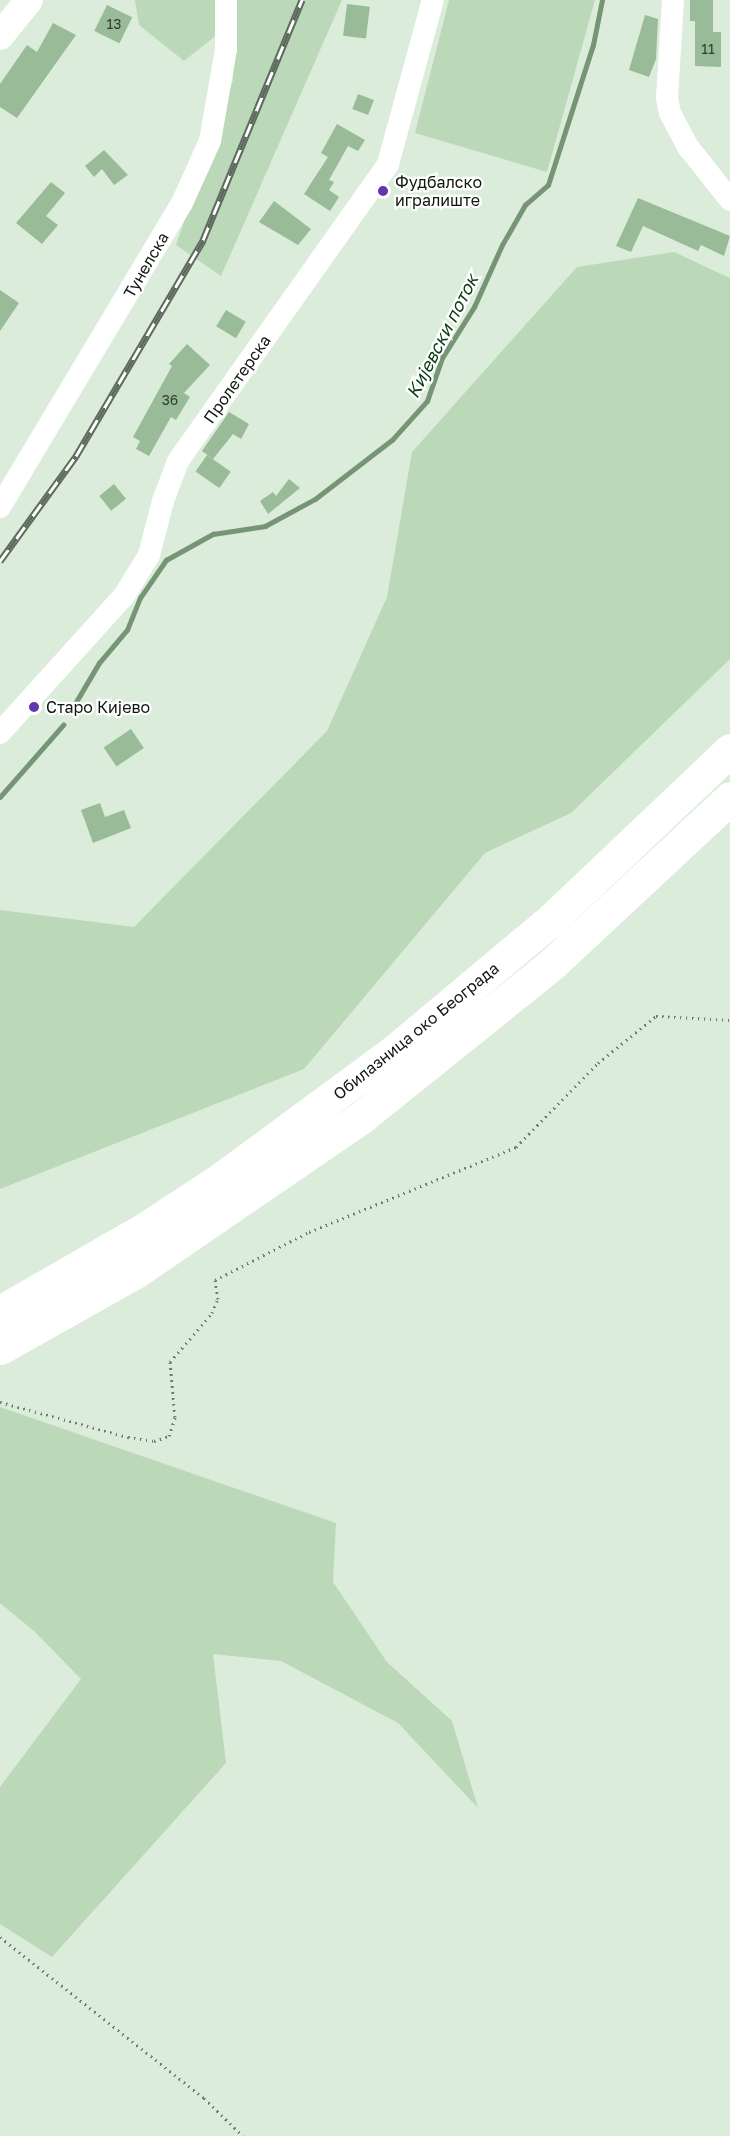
<!DOCTYPE html>
<meta charset="utf-8">
<style>
body{margin:0}
#map{position:relative;width:730px;height:2136px;overflow:hidden;background:#dbecda;font-family:"Golos Text",sans-serif}
div>[style]{position:absolute}
.green>*{inset:0;background:#bbd9b9}
.stream>*{height:4.5px;margin:-2.25px;padding:0 2.25px;transform-origin:2.25px;border-radius:2.25px;background:#759574}
.building>*{inset:0;background:#99bb98;transform-origin:0 0}
.path>*{height:3px;margin-top:-1.5px;transform-origin:0;background:repeating-linear-gradient(90deg,#717c70 0 1.5px,transparent 0 6px)}
.minor>*{height:22px;margin:-11px;padding:0 11px;transform-origin:11px;border-radius:11px;background:#fff}
.major>*{height:28px;margin:-14px;padding:0 14px;transform-origin:14px;border-radius:14px;background:#fff}
.highway>*{height:33px;margin:-16.5px;padding:0 16.5px;transform-origin:16.5px;border-radius:16.5px;background:#fff}
.rail>*{height:7px;margin-top:-3.5px;transform-origin:0;background:repeating-linear-gradient(90deg,#fff 0 14px,#5f6a5f 0 28px);box-sizing:border-box;border-block:2px solid #5f6a5f}
.dots>*{width:16px;height:16px;translate:-50% -50%;box-sizing:border-box;border:3px solid #fff;border-radius:50%}
span{translate:-50% -50%;white-space:nowrap;text-align:center;line-height:1.15;-webkit-text-stroke:4.5px #fff;paint-order:stroke}
.number-label{font-size:14px;color:#323f32}
.number-label span{-webkit-text-stroke-width:0}
.poi-label{font-size:16px;color:#101610}
.left{translate:0 -50%;text-align:left}
.street-label{font-size:16px;color:#101610}
.water-label{font-size:18px;color:#0a3d0f;font-style:italic}
</style>
<div id="map">
<div class="green">
<div style="clip-path:polygon(135px 0,342px 0,221px 276px,176px 245px,233px 80px,234px 21px,184px 61px,139px 25px)"></div>
<div style="clip-path:polygon(449px 0,595px 0,547px 172px,415px 133px)"></div>
<div style="clip-path:polygon(674px 252px,730px 278px,730px 659px,571px 813px,485px 853px,304px 1069px,0 1189px,0 910px,134px 927px,327px 731px,387px 597px,412px 452px,577px 267px)"></div>
<div style="clip-path:polygon(0 1407px,336px 1523px,333px 1582px,387px 1662px,452px 1721px,478px 1808px,398px 1723px,281px 1661px,213px 1654px,226px 1763px,52px 1957px,0 1924px,0 1787px,81px 1679px,34px 1631px,0 1603px)"></div>
</div>
<div class="stream">
<div style="left:70px;top:712px;width:57px;rotate:-59.4deg"></div>
<div style="left:99px;top:663px;width:43px;rotate:-49.7deg"></div>
<div style="left:127px;top:630px;width:35px;rotate:-68deg"></div>
<div style="left:140px;top:598px;width:46px;rotate:-55.6deg"></div>
<div style="left:166px;top:560px;width:54px;rotate:-29deg"></div>
<div style="left:213px;top:534px;width:53px;rotate:-8.7deg"></div>
<div style="left:265px;top:526px;width:57px;rotate:-28.4deg"></div>
<div style="left:315px;top:499px;width:97px;rotate:-37.5deg"></div>
<div style="left:392px;top:440px;width:52px;rotate:-48.1deg"></div>
<div style="left:427px;top:401px;width:46px;rotate:-70.8deg"></div>
<div style="left:442px;top:358px;width:60px;rotate:-57.9deg"></div>
<div style="left:474px;top:307px;width:68px;rotate:-65.7deg"></div>
<div style="left:502px;top:245px;width:46px;rotate:-60.1deg"></div>
<div style="left:525px;top:205px;width:30px;rotate:-41deg"></div>
<div style="left:548px;top:185px;width:147px;rotate:-72.2deg"></div>
<div style="left:593px;top:45px;width:46px;rotate:-78.7deg"></div>
<div style="left:0;top:797px;width:96px;rotate:-48.8deg"></div>
</div>
<div class="building">
<div style="clip-path:polygon(690px 0,713px 0,713px 32px,721px 32px,721px 67px,695px 66px,695px 21px,690px 21px)"></div>
<div style="left:347px;top:4px;width:23px;height:32px;rotate:7deg"></div>
<div style="left:107px;top:5px;width:28px;height:29px;rotate:26deg"></div>
<div style="clip-path:polygon(645px 15px,658px 19px,656px 59px,649px 77px,629px 70px)"></div>
<div style="clip-path:polygon(53px 23px,76px 35px,17px 118px,0 107px,0 84px,27px 45px,37px 52px)"></div>
<div style="left:358px;top:94px;width:17px;height:16px;rotate:21deg"></div>
<div style="clip-path:polygon(337px 124px,365px 140px,358px 151px,348px 146px,329px 180px,334px 182px,329px 190px,339px 197px,330px 211px,304px 194px,328px 157px,321px 153px)"></div>
<div style="clip-path:polygon(104px 150px,128px 175px,114px 185px,102px 169px,94px 177px,85px 166px)"></div>
<div style="clip-path:polygon(51px 182px,65px 193px,46px 216px,58px 225px,42px 244px,16px 223px)"></div>
<div style="clip-path:polygon(638px 198px,730px 236px,724px 256px,701px 245px,698px 251px,643px 226px,631px 252px,616px 246px)"></div>
<div style="clip-path:polygon(274px 201px,311px 229px,298px 245px,259px 222px)"></div>
<div style="clip-path:polygon(0 290px,19px 303px,0 331px)"></div>
<div style="left:226px;top:310px;width:23px;height:19px;rotate:31deg"></div>
<div style="clip-path:polygon(187px 344px,210px 365px,184px 393px,190px 397px,176px 420px,171px 417px,149px 456px,136px 449px,140px 441px,133px 437px,172px 366px,169px 364px)"></div>
<div style="clip-path:polygon(229px 412px,249px 424px,241px 439px,233px 434px,213px 459px,202px 451px)"></div>
<div style="left:207px;top:455px;width:29px;height:20px;rotate:35deg"></div>
<div style="clip-path:polygon(289px 479px,300px 488px,268px 514px,260px 501px,273px 492px,276px 496px)"></div>
<div style="left:114px;top:484px;width:19px;height:19px;rotate:51deg"></div>
<div style="left:131px;top:729px;width:23px;height:33px;rotate:56deg"></div>
<div style="clip-path:polygon(100px 803px,105px 817px,124px 810px,131px 828px,93px 843px,81px 810px)"></div>
</div>
<div class="path">
<div style="left:0;top:1402px;width:133px;rotate:15.3deg"></div>
<div style="left:128px;top:1437px;width:26px;rotate:9deg"></div>
<div style="left:154px;top:1441px;width:16px;rotate:-18deg"></div>
<div style="left:169px;top:1436px;width:20px;rotate:-72deg"></div>
<div style="left:175px;top:1417px;width:55px;rotate:-95.2deg"></div>
<div style="left:170px;top:1362px;width:65px;rotate:-49.4deg"></div>
<div style="left:212px;top:1313px;width:15px;rotate:-67deg"></div>
<div style="left:218px;top:1299px;width:19px;rotate:-99deg"></div>
<div style="left:215px;top:1280px;width:106px;rotate:-27.1deg"></div>
<div style="left:309px;top:1232px;width:224px;rotate:-22.3deg"></div>
<div style="left:516px;top:1147px;width:117px;rotate:-45.7deg"></div>
<div style="left:598px;top:1063px;width:75px;rotate:-39deg"></div>
<div style="left:656px;top:1016px;width:74px;rotate:3.1deg"></div>
<div style="left:0;top:1937px;width:260px;rotate:38.3deg"></div>
<div style="left:204px;top:2098px;width:54px;rotate:44.3deg"></div>
</div>
<div class="minor">
<div style="left:673px;top:0;width:98px;rotate:93.5deg"></div>
<div style="left:667px;top:98px;width:15px;rotate:79deg"></div>
<div style="left:670px;top:113px;width:40px;rotate:62deg"></div>
<div style="left:689px;top:148px;width:66px;rotate:51.7deg"></div>
<div style="left:0;top:507px;width:354px;rotate:-59.1deg"></div>
<div style="left:182px;top:203px;width:68px;rotate:-65.7deg"></div>
<div style="left:210px;top:141px;width:93px;rotate:-80.1deg"></div>
<div style="left:226px;top:49px;width:49px;rotate:-90deg"></div>
<div style="left:0;top:733px;width:185px;rotate:-47.9deg"></div>
<div style="left:124px;top:596px;width:48px;rotate:-58.6deg"></div>
<div style="left:149px;top:555px;width:56px;rotate:-75.5deg"></div>
<div style="left:163px;top:501px;width:43px;rotate:-69.4deg"></div>
<div style="left:178px;top:461px;width:364px;rotate:-54.7deg"></div>
<div style="left:388px;top:164px;width:170px;rotate:-74.7deg"></div>
</div>
<div class="major">
<div style="left:0;top:36px;width:46px;rotate:-51.1deg"></div>
</div>
<div class="highway">
<div style="left:0;top:1312px;width:168px;rotate:-29.9deg"></div>
<div style="left:146px;top:1228px;width:91px;rotate:-33.3deg"></div>
<div style="left:222px;top:1178px;width:212px;rotate:-36.4deg"></div>
<div style="left:393px;top:1052px;width:209px;rotate:-39.9deg"></div>
<div style="left:553px;top:918px;width:244px;rotate:-43.5deg"></div>
<div style="left:0;top:1348px;width:157px;rotate:-29.3deg"></div>
<div style="left:137px;top:1271px;width:274px;rotate:-34.4deg"></div>
<div style="left:363px;top:1116px;width:243px;rotate:-38.8deg"></div>
<div style="left:552px;top:964px;width:243px;rotate:-43deg"></div>
</div>
<div class="rail">
<div style="left:0;top:561px;width:130px;rotate:-54.1deg"></div>
<div style="left:76px;top:456px;width:251px;rotate:-59.5deg"></div>
<div style="left:203px;top:240px;width:260px;rotate:-67.6deg"></div>
</div>
<div class="dots">
<div style="left:383px;top:191px;background:#6036ae"></div>
<div style="left:34px;top:707px;background:#6036ae"></div>
</div>
<div class="number-label">
<span style="left:114px;top:24px">13</span>
<span style="left:708px;top:49px">11</span>
<span style="left:170px;top:400px">36</span>
</div>
<div class="poi-label">
<span class="left" style="left:395px;top:191px">Фудбалско<br>игралиште</span>
<span class="left" style="left:46px;top:707px">Старо Кијево</span>
</div>
<div class="street-label">
<span style="left:146px;top:265px;rotate:-60deg">Тунелска</span>
<span style="left:237px;top:379px;rotate:-55deg">Пролетерска</span>
<span style="left:416px;top:1031px;rotate:-39deg">Обилазница око Београда</span>
</div>
<div class="water-label">
<span style="left:442px;top:336px;rotate:-63deg">Кијевски поток</span>
</div>
</div>
